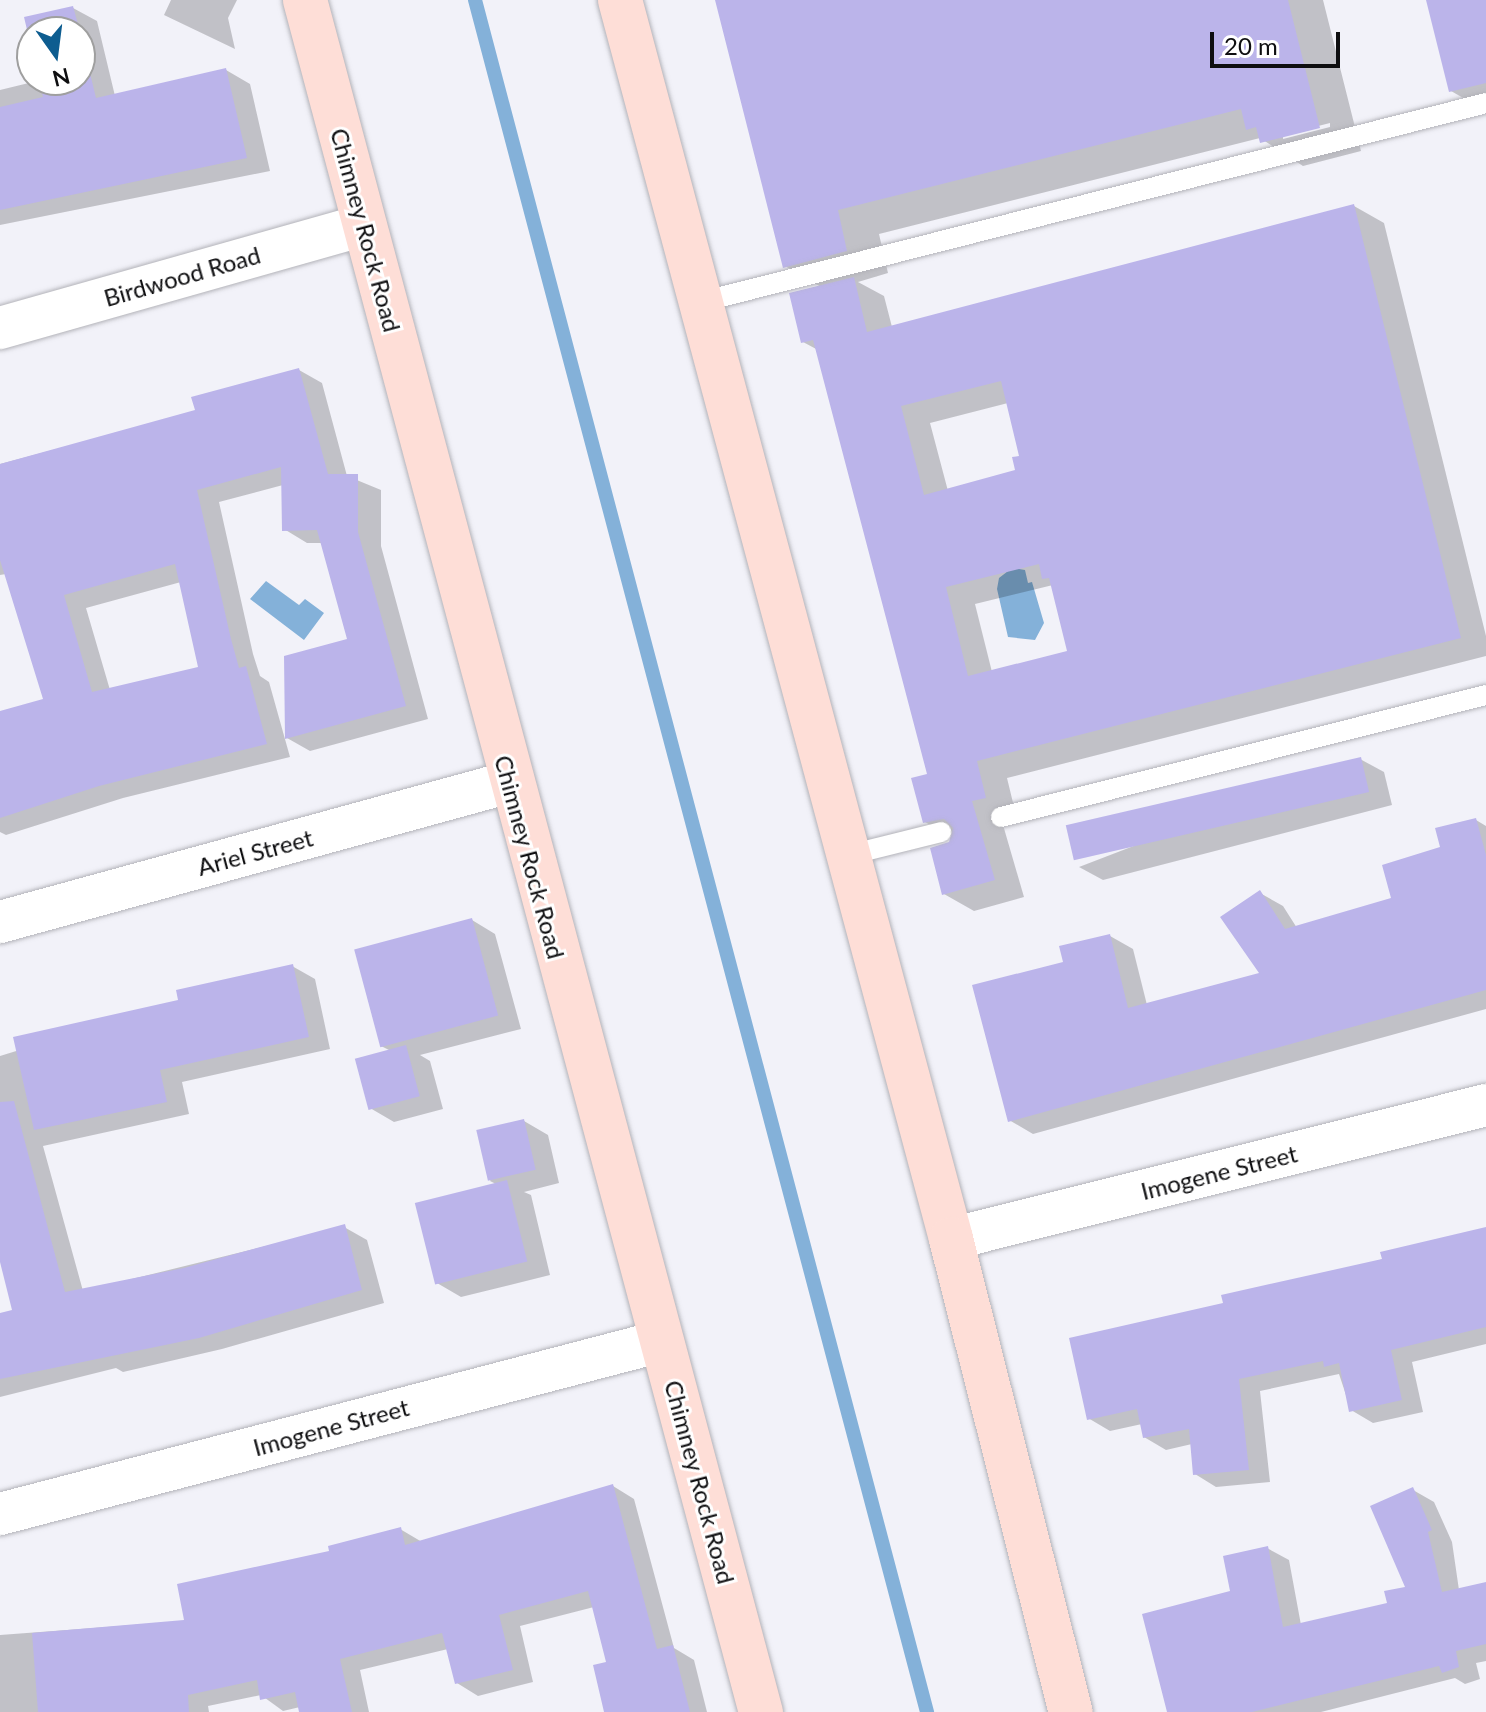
<!DOCTYPE html>
<style>
body{margin:0}
#map{position:relative;width:1486px;height:1712px;overflow:hidden;background:#f2f2f9;font-family:Lato,sans-serif}
div>[style]{position:absolute}
.water>*{inset:0;background:#84b1d9}
.shadow>*{inset:0;background:#0003}
.stream>*{height:14px;margin:-7px;padding:0 7px;transform-origin:7px;border-radius:7px;background:#84b1d9}
.building>*{inset:0;background:#bbb4ea;transform-origin:0 0}
.roads{filter:drop-shadow(0 0 2px #b3b3b9) drop-shadow(0 0 2px #b3b3b9)}
.lane>*{height:20px;margin:-10px;padding:0 10px;transform-origin:10px;border-radius:10px;background:#fff}
.street>*{height:42px;margin:-21px;padding:0 21px;transform-origin:21px;border-radius:21px;background:#fff}
.secondary>*{height:44px;margin:-22px;padding:0 22px;transform-origin:22px;border-radius:22px;background:#feded7}
span{translate:-50% -50%;white-space:nowrap;text-align:center;line-height:1.15;-webkit-text-stroke:6px #fff;paint-order:stroke}
.street-label{font-size:24px;color:#0e0e10}
.north{position:absolute;left:16px;top:16px;width:80px;height:80px;box-sizing:border-box;background:#fff;border:2px solid #9f9f9f;border-radius:50%;rotate:166deg;font-size:22px;font-weight:700;line-height:32px;text-align:center;color:#0e0e10}
.north::after{content:'';display:block;margin:auto;width:28px;height:36px;background:#0e5d90;clip-path:polygon(50% 0,100% 100%,50% 72%,0 100%)}
.scale{position:absolute;left:1210px;top:32px;width:130px;height:36px;box-sizing:border-box;border:4px solid #0e0e10;border-top:0;padding-left:10px;font-size:24px;line-height:28px;white-space:nowrap;color:#0e0e10;-webkit-text-stroke:6px #fff;paint-order:stroke}
</style>
<div id="map">
<div class="water">
<div style="clip-path:polygon(1012px 568px,1025px 570px,1028px 583px,1032px 582px,1044px 623px,1035px 640px,1008px 637px,997px 589px,999px 578px)"></div>
<div style="clip-path:polygon(266px 581px,299px 605px,305px 599px,324px 613px,304px 640px,250px 599px)"></div>
</div>
<div class="shadow">
<div style="clip-path:polygon(171px 0,237px 0,228px 18px,235px 49px,164px 15px)"></div>
<div style="clip-path:polygon(evenodd,718px 0,1323px 0,1361px 151px,1303px 166px,1260px 138px,879px 234px,888px 273px,858px 282px,884px 296px,892px 327px,1354px 206px,1384px 223px,1486px 636px,1486px 656px,1007px 778px,1016px 815px,1001px 818px,1024px 897px,974px 911px,944px 894px,953px 838px,925px 822px,930px 775px,818px 350px,803px 342px,821px 287px,785px 266px,718px 0,1330px 123px,1330px 127px,1283px 139px,1283px 135px,1330px 123px,718px 0,1008px 403px,1022px 457px,1018px 471px,948px 491px,930px 423px,1008px 403px,718px 0,1053px 585px,1070px 652px,992px 672px,975px 604px,1053px 585px)"></div>
<div style="clip-path:polygon(1428px 0,1486px 0,1486px 111px,1451px 91px)"></div>
<div style="clip-path:polygon(73px 8px,97px 21px,115px 96px,226px 70px,250px 84px,270px 171px,0 225px,0 90px,41px 80px,80px 80px,80px 32px,32px 32px,32px 42px,27px 19px)"></div>
<div style="clip-path:polygon(evenodd,299px 370px,322px 383px,347px 476px,381px 490px,381px 546px,428px 719px,310px 751px,287px 738px,350px 640px,323px 543px,307px 543px,284px 529px,283px 485px,219px 502px,253px 654px,260px 676px,269px 682px,290px 757px,123px 798px,6px 835px,0 832px,0 713px,45px 700px,6px 574px,0 575px,0 464px,197px 412px,299px 370px,181px 582px,200px 669px,110px 690px,86px 608px,181px 582px)"></div>
<div style="clip-path:polygon(1360px 759px,1384px 772px,1392px 805px,1103px 880px,1079px 867px)"></div>
<div style="clip-path:polygon(1476px 820px,1486px 826px,1486px 1009px,1033px 1134px,1009px 1120px,1065px 963px,1110px 936px,1133px 949px,1147px 1005px,1262px 974px,1260px 893px,1283px 906px,1297px 928px,1394px 899px)"></div>
<div style="clip-path:polygon(472px 920px,495px 934px,521px 1029px,420px 1055px,430px 1061px,443px 1109px,394px 1122px,370px 1108px,391px 1051px,381px 1046px)"></div>
<div style="clip-path:polygon(292px 966px,315px 979px,330px 1049px,182px 1082px,189px 1114px,43px 1146px,83px 1291px,344px 1227px,367px 1240px,384px 1303px,222px 1349px,123px 1372px,116px 1368px,0 1397px,0 1315px,14px 1311px,0 1254px,0 1056px)"></div>
<div style="clip-path:polygon(524px 1121px,548px 1135px,559px 1183px,524px 1192px,531px 1195px,550px 1275px,461px 1297px,437px 1283px,496px 1184px,490px 1181px)"></div>
<div style="clip-path:polygon(1486px 1229px,1486px 1344px,1412px 1362px,1423px 1412px,1373px 1423px,1351px 1410px,1339px 1374px,1260px 1391px,1270px 1482px,1216px 1487px,1195px 1474px,1192px 1444px,1166px 1450px,1144px 1437px,1142px 1424px,1110px 1431px,1088px 1418px,1226px 1305px)"></div>
<div style="clip-path:polygon(613px 1486px,634px 1499px,674px 1648px,694px 1660px,707px 1712px,606px 1712px,609px 1663px,594px 1607px,520px 1626px,533px 1682px,478px 1696px,457px 1683px,448px 1649px,360px 1670px,369px 1712px,301px 1712px,300px 1707px,283px 1711px,261px 1695px,208px 1706px,209px 1712px,0 1712px,0 1635px,187px 1621px,332px 1552px,400px 1529px,422px 1542px)"></div>
<div style="clip-path:polygon(1413px 1490px,1434px 1502px,1452px 1542px,1459px 1590px,1486px 1584px,1486px 1661px,1476px 1663px,1480px 1679px,1465px 1684px,1455px 1678px,1321px 1712px,1169px 1712px,1232px 1592px,1267px 1548px,1289px 1560px,1301px 1625px,1389px 1604px,1408px 1588px)"></div>
</div>
<div class="stream">
<div style="left:475px;top:0;width:1771px;rotate:75.21deg"></div>
</div>
<div class="building">
<div style="clip-path:polygon(715px 0,1288px 0,1320px 128px,1260px 143px,1256px 127px,1246px 130px,1241px 109px,838px 210px,847px 251px,783px 268px)"></div>
<div style="clip-path:polygon(1426px 0,1486px 0,1486px 83px,1449px 92px)"></div>
<div style="clip-path:polygon(73px 6px,80px 32px,32px 32px,32px 51px,24px 17px)"></div>
<div style="clip-path:polygon(80px 32px,96px 98px,226px 68px,247px 158px,0 210px,0 107px,43px 97px,39px 80px,80px 80px)"></div>
<div style="clip-path:polygon(evenodd,1354px 204px,1461px 638px,977px 761px,986px 798px,972px 801px,995px 880px,942px 895px,930px 848px,949px 842px,953px 828px,944px 819px,923px 823px,911px 778px,927px 774px,813px 340px,801px 343px,789px 293px,854px 277px,867px 332px,1354px 204px,1001px 381px,1019px 456px,1012px 457px,1015px 470px,924px 495px,901px 406px,1001px 381px,1354px 204px,1039px 564px,1042px 579px,1049px 578px,1067px 651px,968px 676px,946px 587px,1039px 564px)"></div>
<div style="clip-path:polygon(evenodd,299px 368px,328px 474px,358px 474px,358px 532px,406px 706px,285px 739px,284px 656px,347px 639px,317px 530px,282px 531px,281px 467px,197px 490px,231px 639px,239px 668px,246px 666px,267px 744px,99px 786px,0 818px,0 711px,43px 699px,0 560px,0 464px,195px 410px,191px 397px,299px 368px,175px 564px,198px 667px,92px 692px,64px 595px,175px 564px)"></div>
<div style="left:1361px;top:757px;width:36px;height:303px;rotate:77deg"></div>
<div style="clip-path:polygon(1476px 818px,1486px 855px,1486px 990px,1008px 1122px,972px 985px,1063px 962px,1059px 946px,1110px 934px,1128px 1008px,1259px 973px,1220px 917px,1260px 890px,1285px 929px,1391px 898px,1382px 865px,1440px 847px,1435px 828px)"></div>
<div style="left:472px;top:918px;width:101px;height:122px;rotate:75deg"></div>
<div style="clip-path:polygon(293px 964px,309px 1037px,160px 1070px,167px 1102px,34px 1130px,13px 1037px,178px 1000px,176px 990px)"></div>
<div style="left:406px;top:1045px;width:53px;height:53px;rotate:75deg"></div>
<div style="clip-path:polygon(14px 1101px,65px 1292px,184px 1268px,345px 1224px,362px 1290px,199px 1338px,0 1379px,0 1313px,12px 1310px,0 1262px,0 1102px)"></div>
<div style="left:524px;top:1119px;width:52px;height:49px;rotate:77deg"></div>
<div style="left:507px;top:1180px;width:84px;height:95px;rotate:76deg"></div>
<div style="clip-path:polygon(1486px 1227px,1486px 1327px,1391px 1350px,1402px 1400px,1349px 1412px,1339px 1363px,1324px 1367px,1323px 1361px,1239px 1379px,1249px 1470px,1193px 1475px,1189px 1429px,1143px 1438px,1137px 1409px,1087px 1420px,1069px 1338px,1223px 1303px,1221px 1295px,1382px 1259px,1380px 1252px)"></div>
<div style="clip-path:polygon(613px 1484px,657px 1649px,673px 1645px,690px 1712px,604px 1712px,593px 1665px,606px 1662px,588px 1591px,499px 1615px,513px 1670px,455px 1684px,442px 1633px,340px 1659px,352px 1712px,299px 1712px,295px 1692px,260px 1700px,257px 1680px,188px 1695px,189px 1712px,38px 1712px,32px 1633px,184px 1620px,177px 1584px,329px 1551px,328px 1546px,401px 1527px,405px 1545px)"></div>
<div style="clip-path:polygon(1413px 1487px,1432px 1530px,1428px 1532px,1442px 1592px,1486px 1582px,1486px 1644px,1456px 1651px,1459px 1667px,1442px 1673px,1439px 1666px,1252px 1712px,1167px 1712px,1142px 1614px,1230px 1591px,1223px 1556px,1268px 1546px,1283px 1627px,1387px 1603px,1384px 1591px,1405px 1587px,1370px 1506px)"></div>
</div>
<div class="roads">
<div class="lane">
<div style="left:701px;top:302px;width:810px;rotate:-14.22deg"></div>
<div style="left:1001px;top:817px;width:500px;rotate:-14.12deg"></div>
<div style="left:849px;top:855px;width:95px;rotate:-14deg"></div>
</div>
<div class="street">
<div style="left:0;top:328px;width:378px;rotate:-15.8deg"></div>
<div style="left:0;top:922px;width:529px;rotate:-15.35deg"></div>
<div style="left:951px;top:1239px;width:552px;rotate:-14.06deg"></div>
<div style="left:0;top:1514px;width:684px;rotate:-14.65deg"></div>
</div>
<div class="secondary">
<div style="left:305px;top:0;width:1772px;rotate:75.09deg"></div>
<div style="left:620px;top:0;width:1282px;rotate:75.04deg"></div>
<div style="left:951px;top:1239px;width:488px;rotate:75.8deg"></div>
</div>
</div>
<div class="street-label">
<span style="left:366px;top:230px;rotate:75deg">Chimney Rock Road</span>
<span style="left:182px;top:276px;rotate:-16deg">Birdwood Road</span>
<span style="left:255px;top:852px;rotate:-15deg">Ariel Street</span>
<span style="left:530px;top:857px;rotate:75deg">Chimney Rock Road</span>
<span style="left:1219px;top:1172px;rotate:-14deg">Imogene Street</span>
<span style="left:331px;top:1427px;rotate:-15deg">Imogene Street</span>
<span style="left:700px;top:1482px;rotate:75deg">Chimney Rock Road</span>
</div>
<div class="north">N</div>
<div class="scale">20 m</div>
</div>
